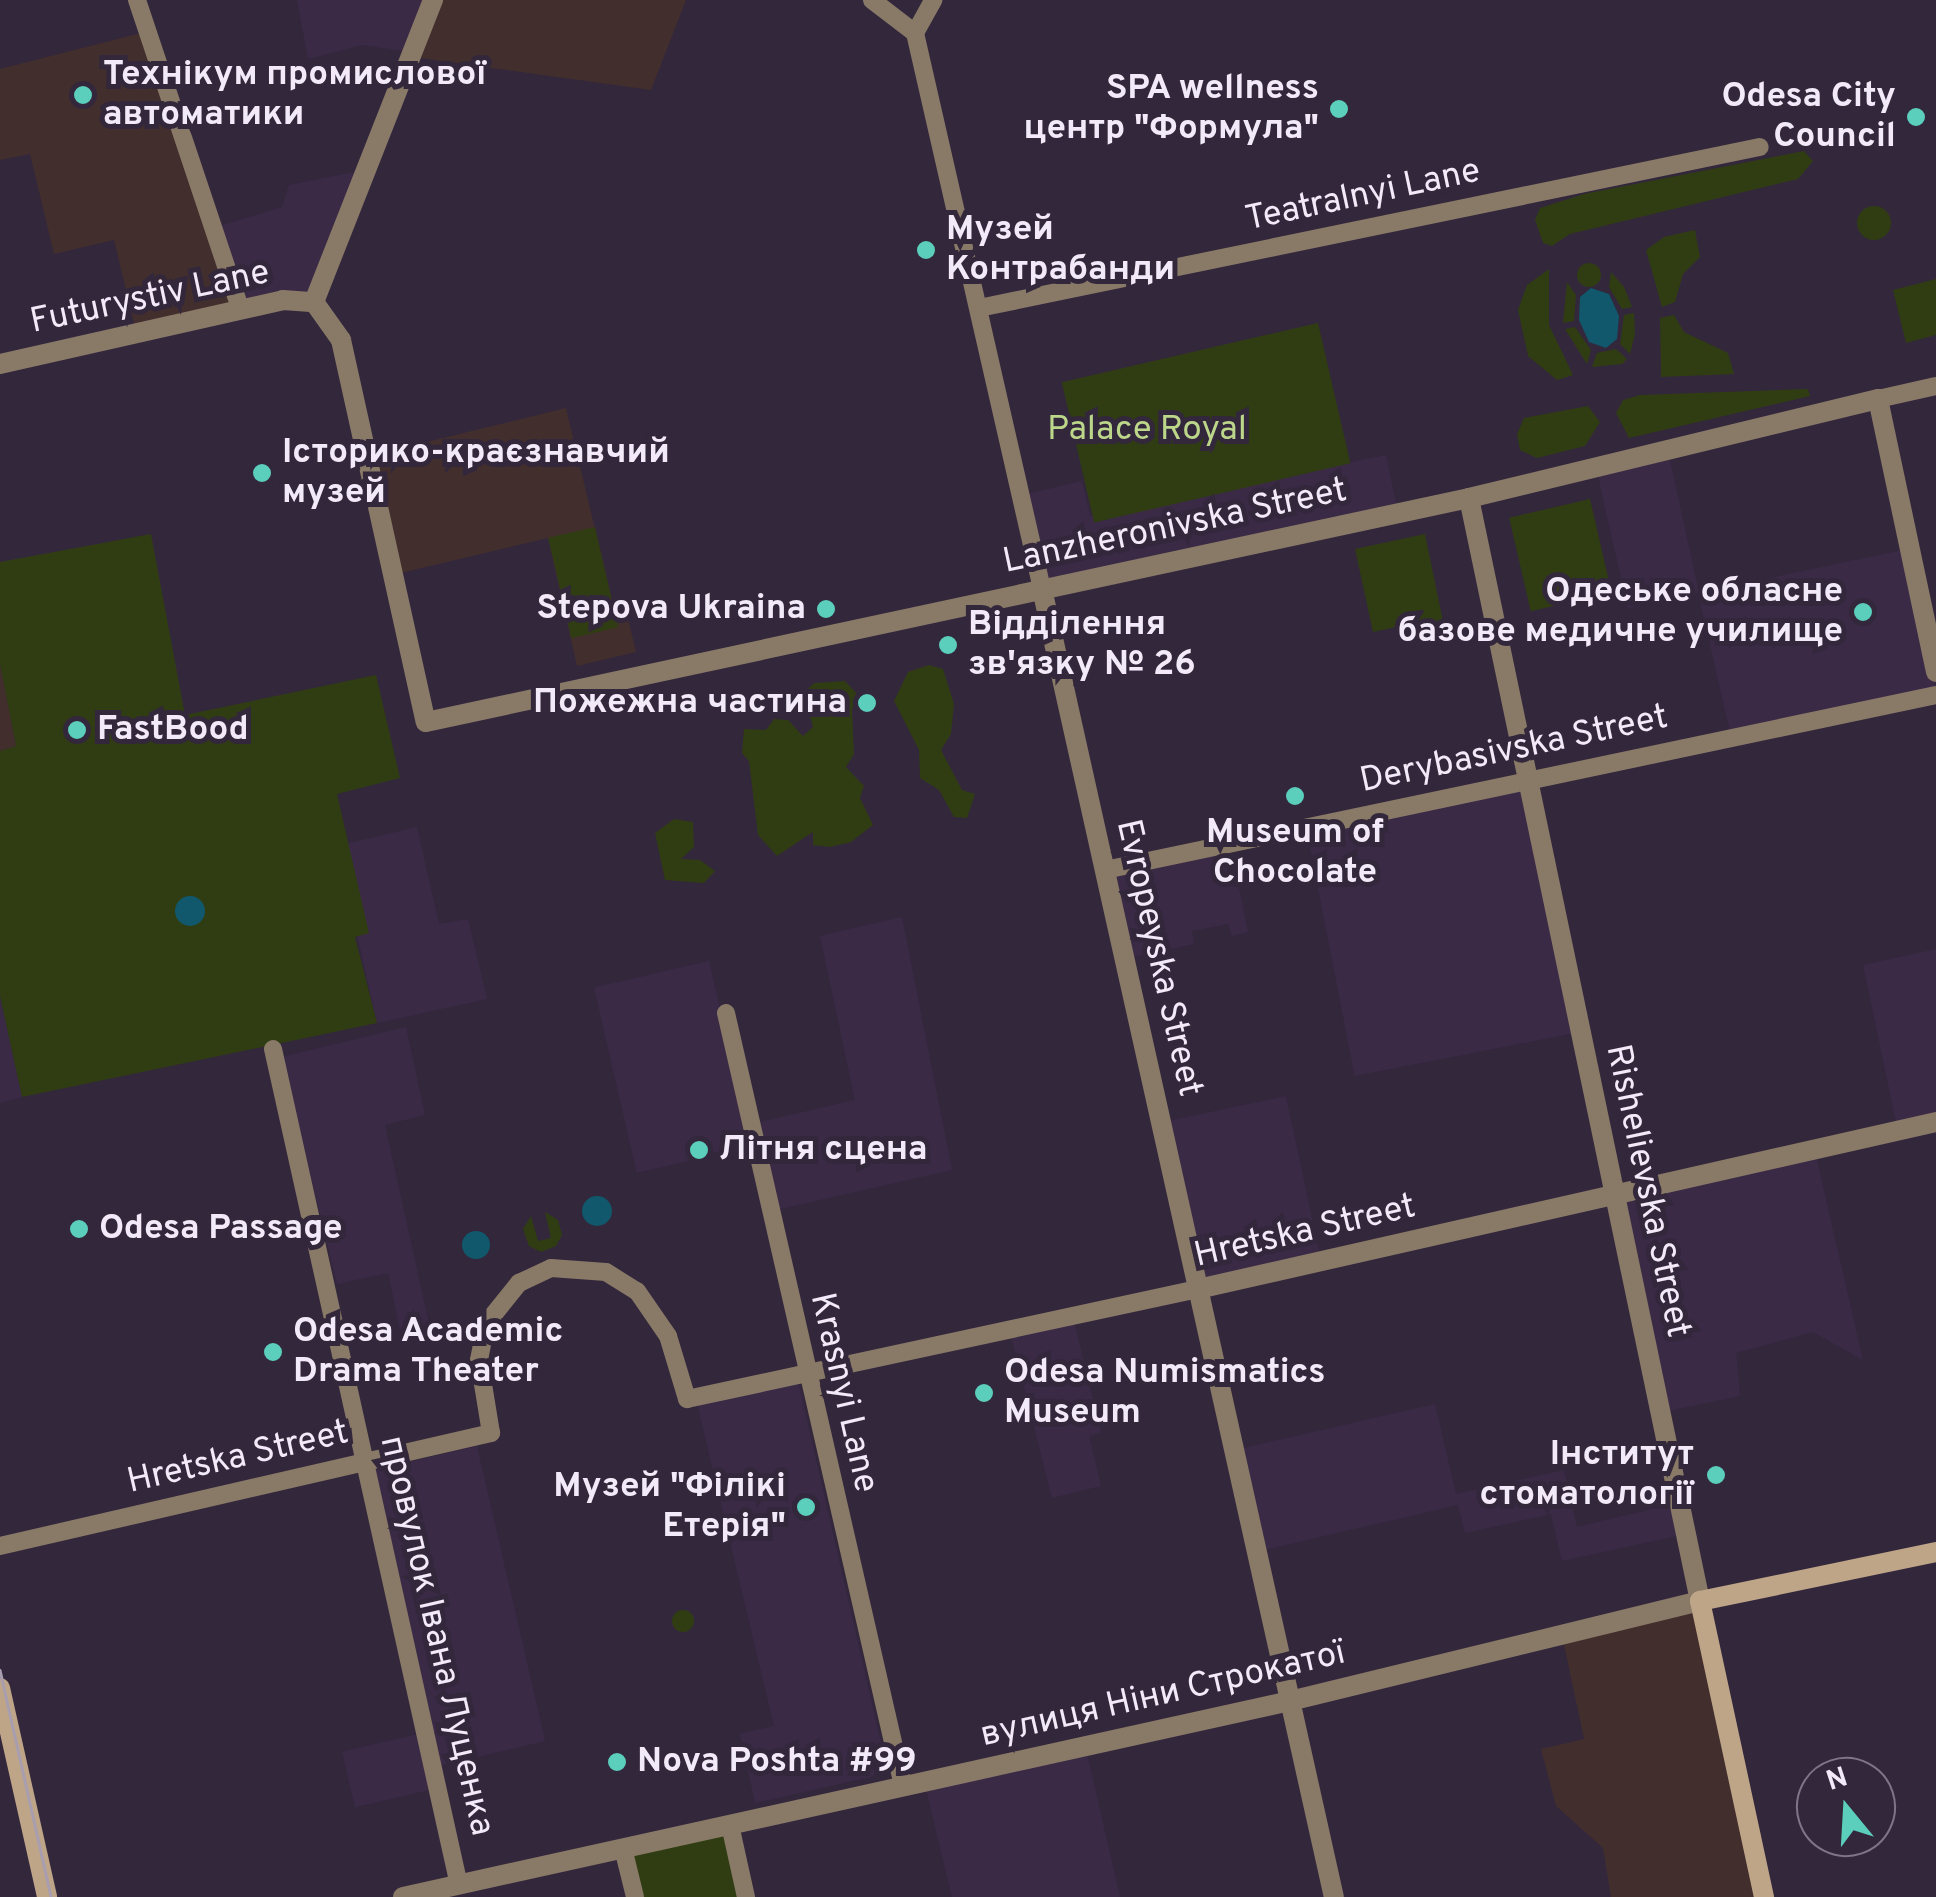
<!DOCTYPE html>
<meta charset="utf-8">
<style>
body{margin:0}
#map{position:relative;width:1936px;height:1897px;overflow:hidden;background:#33273c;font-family:Overpass,sans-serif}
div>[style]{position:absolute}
.built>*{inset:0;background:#3a2a46;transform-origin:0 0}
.education>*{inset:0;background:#422e2d}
.green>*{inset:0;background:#303d13;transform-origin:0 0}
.round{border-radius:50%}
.water>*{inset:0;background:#11586c}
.minor>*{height:18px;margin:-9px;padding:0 9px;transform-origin:9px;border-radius:9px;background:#897967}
.tertiary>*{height:20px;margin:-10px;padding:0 10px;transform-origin:10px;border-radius:10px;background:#897967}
.secondary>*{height:20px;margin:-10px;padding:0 10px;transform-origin:10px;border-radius:10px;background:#bea588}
.tram>*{height:2.5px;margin:-1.25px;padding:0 1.25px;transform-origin:1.25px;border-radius:1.25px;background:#a89eaf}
.dots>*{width:28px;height:28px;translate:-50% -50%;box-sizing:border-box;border:5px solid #33273c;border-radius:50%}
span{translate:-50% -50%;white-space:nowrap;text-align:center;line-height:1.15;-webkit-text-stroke:10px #33273c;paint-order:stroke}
.poi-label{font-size:35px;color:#f2eaf8;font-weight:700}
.left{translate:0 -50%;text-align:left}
.right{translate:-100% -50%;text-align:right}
.street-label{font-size:35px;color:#f2eaf8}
.park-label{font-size:35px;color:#bcd68a}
.north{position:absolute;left:1796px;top:1757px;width:100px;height:100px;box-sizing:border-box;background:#33273c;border:2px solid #7f7587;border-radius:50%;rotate:342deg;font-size:28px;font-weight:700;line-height:40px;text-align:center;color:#f2eaf8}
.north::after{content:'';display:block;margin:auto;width:35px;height:45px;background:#5bcebc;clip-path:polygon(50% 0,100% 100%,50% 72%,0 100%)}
</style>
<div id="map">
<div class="built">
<div style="clip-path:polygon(297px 0,430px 0,411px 52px,362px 45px,308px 59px)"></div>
<div style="clip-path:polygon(365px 170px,313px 300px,242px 308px,217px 227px,282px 207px,289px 185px)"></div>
<div style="clip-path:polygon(1668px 451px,1699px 593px,1908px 549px,1936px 688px,1731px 736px,1698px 593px,1628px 608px,1601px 490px,1597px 468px)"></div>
<div style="clip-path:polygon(1386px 455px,1397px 508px,1043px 587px,1023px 495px,1082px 481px,1090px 516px)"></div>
<div style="left:1525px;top:784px;width:254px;height:223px;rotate:79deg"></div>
<div style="clip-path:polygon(417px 827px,439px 924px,468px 919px,487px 999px,377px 1023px,337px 846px)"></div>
<div style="clip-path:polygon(1230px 844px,1248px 932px,1232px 936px,1228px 924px,1192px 931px,1194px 944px,1128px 958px,1107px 870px)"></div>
<div style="clip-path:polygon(902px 917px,952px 1170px,771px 1211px,751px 1124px,855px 1100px,820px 936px)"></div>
<div style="clip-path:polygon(1936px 949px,1936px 1119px,1897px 1127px,1863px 965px)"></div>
<div style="left:709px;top:961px;width:190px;height:118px;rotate:77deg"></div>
<div style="clip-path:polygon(0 996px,22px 1097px,0 1103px)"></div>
<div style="clip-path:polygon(406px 1027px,425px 1115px,385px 1125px,429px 1324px,400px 1330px,388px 1273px,337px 1284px,282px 1057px)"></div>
<div style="left:1286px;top:1096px;width:168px;height:124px;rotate:78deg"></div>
<div style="clip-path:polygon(1815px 1152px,1863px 1360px,1813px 1332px,1736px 1353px,1740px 1396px,1662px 1412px,1616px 1196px)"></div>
<div style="clip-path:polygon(1074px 1321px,1101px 1433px,1089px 1436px,1101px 1486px,1052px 1498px,1011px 1335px)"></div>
<div style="clip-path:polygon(798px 1381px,888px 1773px,755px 1803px,740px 1734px,774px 1726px,697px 1403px)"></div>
<div style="clip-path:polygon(1435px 1404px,1456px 1494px,1564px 1470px,1577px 1527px,1674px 1504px,1681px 1535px,1562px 1561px,1551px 1514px,1465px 1533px,1458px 1505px,1263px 1550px,1240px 1449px)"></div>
<div style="left:477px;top:1446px;width:303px;height:110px;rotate:77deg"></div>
<div style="left:423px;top:1733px;width:57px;height:83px;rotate:77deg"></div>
<div style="clip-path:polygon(1086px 1749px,1120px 1897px,952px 1897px,925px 1785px)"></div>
</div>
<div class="education">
<div style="clip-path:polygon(434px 0,686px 0,651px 90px,412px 57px)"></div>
<div style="clip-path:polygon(145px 32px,237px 310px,136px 331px,114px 240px,54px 254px,30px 154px,0 160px,0 69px)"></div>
<div style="clip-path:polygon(566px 408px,612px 600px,623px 598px,636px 652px,577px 666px,548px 538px,397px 574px,369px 456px)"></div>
<div style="clip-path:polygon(0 662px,16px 746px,0 751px)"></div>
<div style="clip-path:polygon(1697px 1605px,1763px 1897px,1611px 1897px,1603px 1848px,1556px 1806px,1541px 1749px,1584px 1739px,1562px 1635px)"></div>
</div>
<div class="green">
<div style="clip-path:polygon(1804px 151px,1813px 161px,1798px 179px,1570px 234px,1552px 246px,1543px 243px,1535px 220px,1540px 208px,1584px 194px)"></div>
<div class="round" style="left:1857px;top:206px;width:34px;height:34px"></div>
<div style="clip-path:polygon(1695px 230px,1700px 257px,1683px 274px,1675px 302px,1662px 307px,1646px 250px,1664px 237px)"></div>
<div class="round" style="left:1577px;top:263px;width:24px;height:24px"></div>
<div style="clip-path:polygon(1549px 269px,1549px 325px,1573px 375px,1557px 380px,1528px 356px,1518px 310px,1527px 285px)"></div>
<div style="clip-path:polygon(1611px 272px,1624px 287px,1632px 307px,1622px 309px,1609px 287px)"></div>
<div style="clip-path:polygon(1936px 279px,1936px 335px,1906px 343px,1893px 290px)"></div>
<div style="clip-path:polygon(1567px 282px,1576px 295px,1574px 321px,1563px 323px)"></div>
<div style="clip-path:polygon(1634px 313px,1635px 334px,1630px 354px,1620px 344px,1624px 315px)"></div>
<div style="clip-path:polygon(1674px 315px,1684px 332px,1728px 353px,1734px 374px,1661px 377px,1660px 318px)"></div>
<div style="left:1318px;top:323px;width:144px;height:263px;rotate:77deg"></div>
<div style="clip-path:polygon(1575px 327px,1591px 350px,1587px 364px,1565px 329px)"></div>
<div style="clip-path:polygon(1616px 349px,1627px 359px,1622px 364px,1592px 367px,1597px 353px)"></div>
<div style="clip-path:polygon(1808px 389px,1810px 396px,1629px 438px,1616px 413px,1623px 400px,1640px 395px)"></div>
<div style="clip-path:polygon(1588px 406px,1600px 422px,1585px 446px,1537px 458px,1520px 450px,1517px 434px,1524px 418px)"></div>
<div style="left:1590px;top:499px;width:96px;height:83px;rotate:77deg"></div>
<div style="left:595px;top:527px;width:103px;height:48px;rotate:77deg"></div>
<div style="clip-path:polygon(151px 534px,185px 715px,376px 675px,400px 778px,337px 794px,369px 933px,355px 937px,377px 1023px,22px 1097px,0 996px,0 751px,16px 746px,0 664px,0 562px)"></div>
<div style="clip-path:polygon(1425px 534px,1446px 636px,1409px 644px,1405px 625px,1373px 632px,1355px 549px)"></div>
<div style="clip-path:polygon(929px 665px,943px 669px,954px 704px,951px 734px,941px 750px,962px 790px,975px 794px,967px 818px,954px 817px,939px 790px,920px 778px,919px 750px,894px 701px,908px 672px)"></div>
<div style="clip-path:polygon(845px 681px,858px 695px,852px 710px,854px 754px,846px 767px,864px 786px,860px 798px,873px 825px,851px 842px,830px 847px,813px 845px,813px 832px,777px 856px,758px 835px,749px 761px,742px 753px,744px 729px,766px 730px,774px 719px,788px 720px,803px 736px,813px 727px,804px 693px,814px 683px)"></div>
<div style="clip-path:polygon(674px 819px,693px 822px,694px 847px,681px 859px,700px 860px,715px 871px,704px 883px,665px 880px,655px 833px)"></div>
<div style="clip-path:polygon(545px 1212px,558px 1220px,562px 1235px,556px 1246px,541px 1252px,529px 1246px,523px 1229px,531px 1216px,538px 1241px,551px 1238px)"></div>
<div class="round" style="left:672px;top:1610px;width:22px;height:22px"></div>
<div style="clip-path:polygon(729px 1827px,745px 1897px,639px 1897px,628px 1851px)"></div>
</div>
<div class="water">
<div style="clip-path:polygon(1591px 288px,1609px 294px,1619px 316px,1617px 339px,1606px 348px,1589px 342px,1579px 320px,1580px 297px)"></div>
<div class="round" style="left:175px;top:896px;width:30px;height:30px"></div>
<div class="round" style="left:582px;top:1196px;width:30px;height:30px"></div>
<div class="round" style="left:462px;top:1231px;width:28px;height:28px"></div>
</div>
<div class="minor">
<div style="left:137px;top:0;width:327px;rotate:71.5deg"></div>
<div style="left:872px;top:0;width:54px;rotate:37.5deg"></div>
<div style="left:915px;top:33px;width:570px;rotate:77.13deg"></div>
<div style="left:915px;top:33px;width:38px;rotate:-61deg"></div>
<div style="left:979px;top:308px;width:797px;rotate:-11.65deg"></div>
<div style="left:1878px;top:399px;width:59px;rotate:-12.6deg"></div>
<div style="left:1105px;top:870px;width:849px;rotate:-11.89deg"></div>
<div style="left:726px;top:1013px;width:793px;rotate:77.1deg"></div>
<div style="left:273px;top:1049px;width:856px;rotate:77.46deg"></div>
<div style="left:0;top:1546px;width:504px;rotate:-12.96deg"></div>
<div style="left:491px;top:1433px;width:74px;rotate:-99.3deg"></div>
<div style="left:479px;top:1360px;width:37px;rotate:-79deg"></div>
<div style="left:486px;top:1324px;width:53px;rotate:-51.2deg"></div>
<div style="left:519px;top:1283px;width:35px;rotate:-25deg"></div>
<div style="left:551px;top:1268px;width:55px;rotate:4.2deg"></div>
<div style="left:606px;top:1272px;width:36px;rotate:32deg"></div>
<div style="left:637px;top:1291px;width:55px;rotate:55.4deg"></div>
<div style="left:668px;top:1336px;width:66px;rotate:73.2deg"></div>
<div style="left:687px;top:1399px;width:523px;rotate:-12.15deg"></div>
<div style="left:730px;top:1825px;width:74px;rotate:77.5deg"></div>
<div style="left:623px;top:1848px;width:50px;rotate:76.2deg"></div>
</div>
<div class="tertiary">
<div style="left:314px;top:302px;width:47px;rotate:54.6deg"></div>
<div style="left:341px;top:340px;width:391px;rotate:77.5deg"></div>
<div style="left:426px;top:722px;width:1067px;rotate:-12.12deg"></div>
<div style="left:1469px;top:498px;width:421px;rotate:-13.6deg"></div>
<div style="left:1878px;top:399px;width:279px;rotate:78deg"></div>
<div style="left:314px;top:302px;width:325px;rotate:-68.5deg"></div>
<div style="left:0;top:364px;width:290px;rotate:-12.7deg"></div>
<div style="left:283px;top:300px;width:31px;rotate:4deg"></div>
<div style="left:1042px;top:589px;width:1340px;rotate:77.42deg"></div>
<div style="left:1198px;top:1289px;width:757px;rotate:-12.75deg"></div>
<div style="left:403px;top:1897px;width:908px;rotate:-12.46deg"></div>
<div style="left:1290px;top:1701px;width:422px;rotate:-13.7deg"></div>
<div style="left:1700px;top:1601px;width:1127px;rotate:-101.83deg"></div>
</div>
<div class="secondary">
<div style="left:0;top:1688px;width:214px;rotate:77.3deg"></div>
<div style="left:1764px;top:1897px;width:303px;rotate:-102.2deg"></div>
<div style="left:1700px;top:1601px;width:241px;rotate:-11.7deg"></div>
</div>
<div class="tram">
<div style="left:0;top:1670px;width:233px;rotate:77.3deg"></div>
</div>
<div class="dots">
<div style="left:83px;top:95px;background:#5bcebc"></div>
<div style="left:1339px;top:109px;background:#5bcebc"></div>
<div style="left:1916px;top:117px;background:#5bcebc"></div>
<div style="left:926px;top:250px;background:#5bcebc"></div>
<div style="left:262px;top:473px;background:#5bcebc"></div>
<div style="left:826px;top:609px;background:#5bcebc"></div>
<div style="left:1863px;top:612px;background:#5bcebc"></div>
<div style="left:948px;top:645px;background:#5bcebc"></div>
<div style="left:867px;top:703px;background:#5bcebc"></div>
<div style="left:77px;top:730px;background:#5bcebc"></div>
<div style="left:1295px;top:796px;background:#5bcebc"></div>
<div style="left:699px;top:1150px;background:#5bcebc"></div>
<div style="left:79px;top:1229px;background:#5bcebc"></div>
<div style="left:273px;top:1352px;background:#5bcebc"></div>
<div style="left:984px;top:1393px;background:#5bcebc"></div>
<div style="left:1716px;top:1475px;background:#5bcebc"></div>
<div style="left:806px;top:1507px;background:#5bcebc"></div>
<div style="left:617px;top:1762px;background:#5bcebc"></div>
</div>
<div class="poi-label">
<span class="left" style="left:103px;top:95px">Технікум промислової<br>автоматики</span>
<span class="right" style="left:1319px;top:109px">SPA wellness<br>центр "Формула"</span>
<span class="right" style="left:1896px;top:117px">Odesa City<br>Council</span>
<span class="left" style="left:946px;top:250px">Музей<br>Контрабанди</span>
<span class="left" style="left:282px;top:473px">Історико-краєзнавчий<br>музей</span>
<span class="right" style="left:1843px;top:612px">Одеське обласне<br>базове медичне училище</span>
<span class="right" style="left:806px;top:609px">Stepova Ukraina</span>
<span class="left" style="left:968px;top:645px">Відділення<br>зв'язку № 26</span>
<span class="right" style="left:847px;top:703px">Пожежна частина</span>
<span class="left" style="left:97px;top:730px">FastBood</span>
<span style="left:1295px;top:853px">Museum of<br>Chocolate</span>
<span class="left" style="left:719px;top:1150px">Літня сцена</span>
<span class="left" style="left:99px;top:1229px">Odesa Passage</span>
<span class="left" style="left:293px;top:1352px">Odesa Academic<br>Drama Theater</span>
<span class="left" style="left:1004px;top:1393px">Odesa Numismatics<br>Museum</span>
<span class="right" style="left:1694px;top:1475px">Інститут<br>стоматології</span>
<span class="right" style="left:786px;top:1507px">Музей "Філікі<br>Етерія"</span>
<span class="left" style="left:637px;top:1762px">Nova Poshta #99</span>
</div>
<div class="street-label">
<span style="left:1363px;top:196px;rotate:-12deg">Teatralnyi Lane</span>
<span style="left:150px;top:298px;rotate:-12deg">Futurystiv Lane</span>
<span style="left:1175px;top:527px;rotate:-12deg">Lanzheronivska Street</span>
<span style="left:1514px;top:750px;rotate:-12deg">Derybasivska Street</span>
<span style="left:1158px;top:958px;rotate:77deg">Evropeyska Street</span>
<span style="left:1647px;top:1191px;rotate:78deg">Rishelievska Street</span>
<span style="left:1305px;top:1232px;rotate:-13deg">Hretska Street</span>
<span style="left:843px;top:1393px;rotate:77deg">Krasnyi Lane</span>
<span style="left:238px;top:1458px;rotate:-13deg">Hretska Street</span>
<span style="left:436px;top:1636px;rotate:77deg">провулок Івана Луценка</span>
<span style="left:1163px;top:1695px;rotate:-13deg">вулиця Ніни Строкатої</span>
</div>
<div class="park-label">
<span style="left:1147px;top:430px">Palace Royal</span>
</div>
<div class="north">N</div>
</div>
